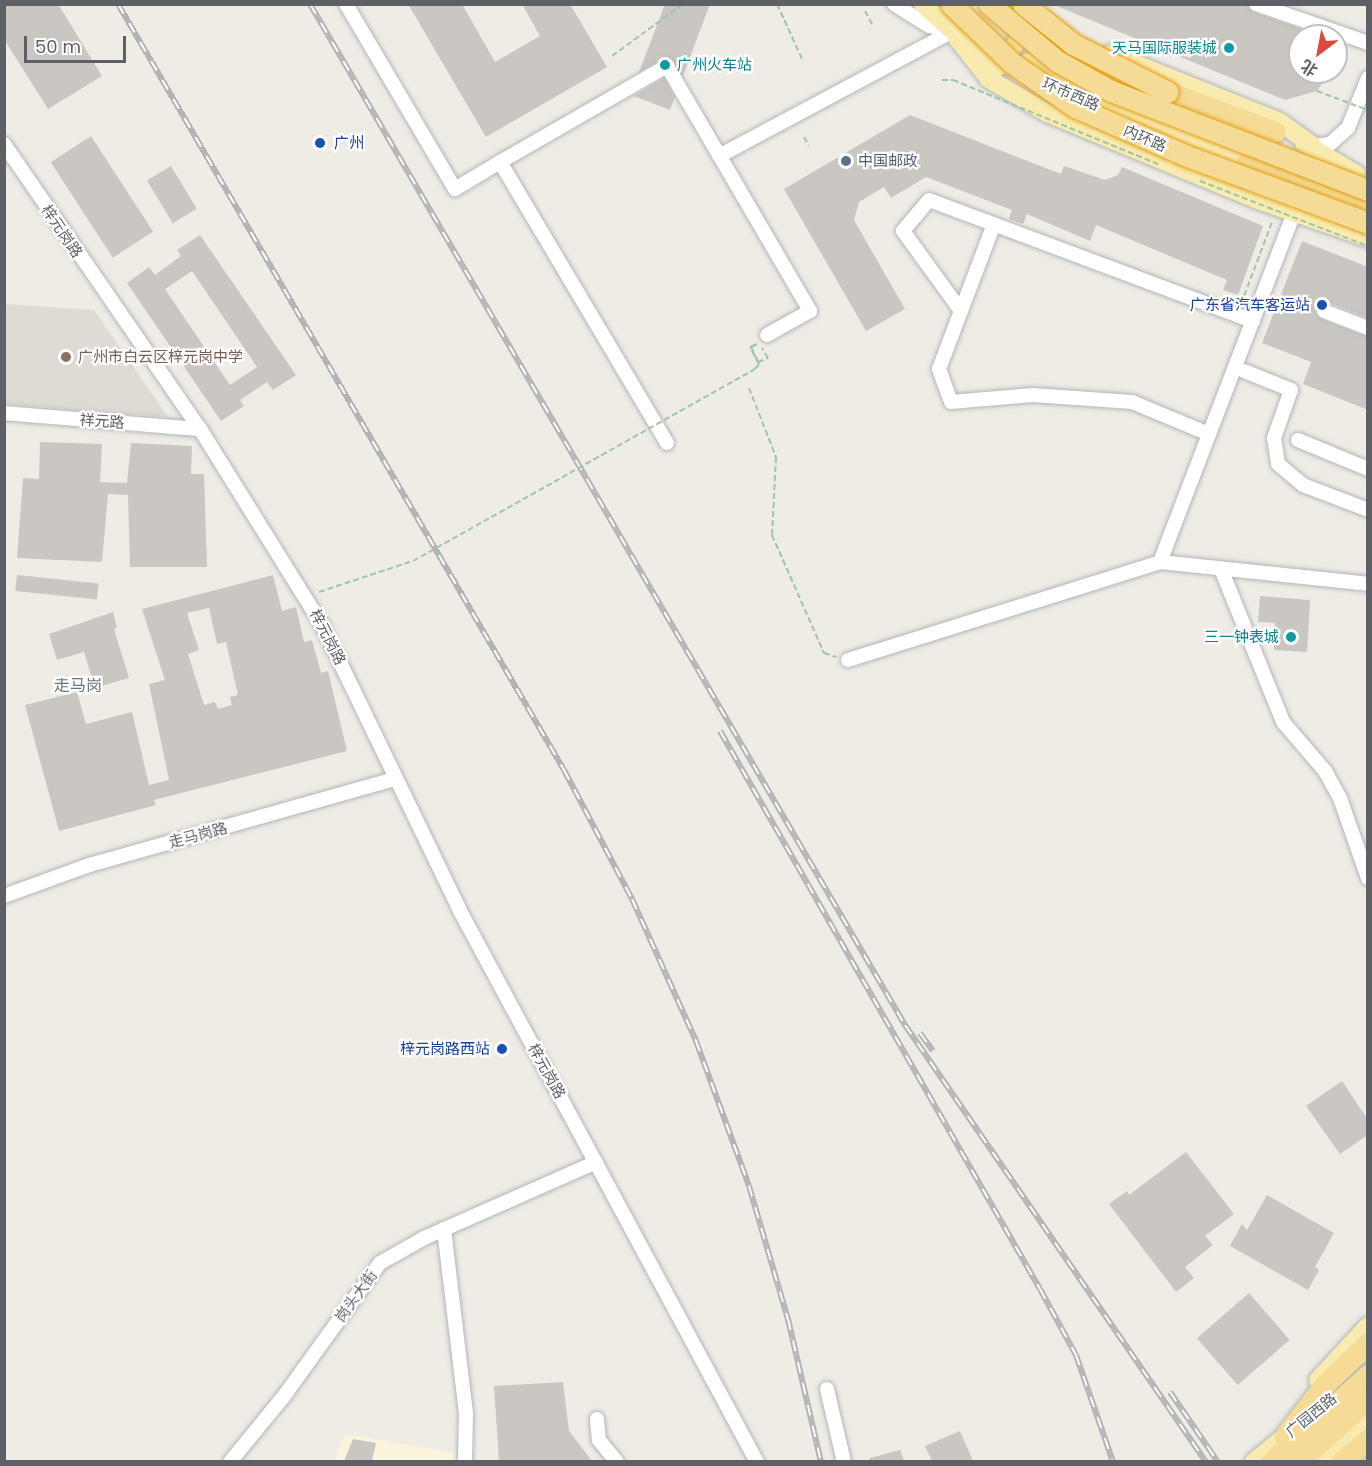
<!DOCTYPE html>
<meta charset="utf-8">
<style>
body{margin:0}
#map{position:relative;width:1372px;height:1466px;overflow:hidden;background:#eeece5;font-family:Poppins,"Noto Sans SC",sans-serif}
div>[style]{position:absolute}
.commercial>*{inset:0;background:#fbf4dd}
.education>*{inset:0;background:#dedbd4}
.building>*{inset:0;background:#cac7c2;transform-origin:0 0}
.path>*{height:2px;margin-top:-1px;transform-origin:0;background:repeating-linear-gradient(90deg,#9ec5a8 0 6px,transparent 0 9px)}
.roads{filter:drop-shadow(0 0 2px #b3b6b9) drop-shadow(0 0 2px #b3b6b9)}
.minor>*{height:14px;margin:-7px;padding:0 7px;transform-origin:7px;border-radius:7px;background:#fff}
.major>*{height:18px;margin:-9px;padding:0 9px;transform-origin:9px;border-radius:9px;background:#f9ebb0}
.highway>*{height:21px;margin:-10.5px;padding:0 10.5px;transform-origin:10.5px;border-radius:10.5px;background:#f5db96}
.rail>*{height:6px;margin-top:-3px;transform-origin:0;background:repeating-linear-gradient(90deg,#fff 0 11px,#b3b4b5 0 22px);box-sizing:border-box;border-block:2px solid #b3b4b5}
.path-bridge>*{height:2px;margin-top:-1px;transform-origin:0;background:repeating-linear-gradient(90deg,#9ec5a8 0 6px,transparent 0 9px)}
.bridges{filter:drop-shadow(0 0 2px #e19d12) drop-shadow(0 0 2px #e19d12)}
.highway-bridge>*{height:21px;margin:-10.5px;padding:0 10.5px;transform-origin:10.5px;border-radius:10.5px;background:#f5db96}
.dots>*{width:16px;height:16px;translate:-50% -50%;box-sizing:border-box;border:3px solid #fff;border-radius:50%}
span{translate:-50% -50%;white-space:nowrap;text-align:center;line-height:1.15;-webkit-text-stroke:4.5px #fff;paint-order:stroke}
.culture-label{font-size:15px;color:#0d838f}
.right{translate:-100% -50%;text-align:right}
.left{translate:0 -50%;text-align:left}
.street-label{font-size:15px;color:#5d6165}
.transit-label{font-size:15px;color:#164399}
.service-label{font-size:15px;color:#4e5e75}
.education-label{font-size:15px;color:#785e54}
.neighbourhood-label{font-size:16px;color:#6e7377}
.frame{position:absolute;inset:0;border:6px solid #5d6165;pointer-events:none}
.north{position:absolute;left:1288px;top:24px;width:60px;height:60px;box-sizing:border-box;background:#fff;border:2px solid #bec0c1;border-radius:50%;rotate:212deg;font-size:16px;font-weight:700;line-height:24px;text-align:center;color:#5d6165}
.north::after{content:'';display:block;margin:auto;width:21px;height:27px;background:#dc473e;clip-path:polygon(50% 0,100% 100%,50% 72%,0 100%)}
.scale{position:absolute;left:24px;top:36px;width:102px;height:27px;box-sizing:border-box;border:3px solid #5d6165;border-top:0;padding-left:8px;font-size:18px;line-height:21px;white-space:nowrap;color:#5d6165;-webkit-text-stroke:4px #fff;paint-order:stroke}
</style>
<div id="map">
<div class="commercial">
<div style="clip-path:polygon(345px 1434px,456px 1453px,455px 1461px,333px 1462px)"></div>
</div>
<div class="education">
<div style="clip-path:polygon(5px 304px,94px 310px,168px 417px,5px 404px)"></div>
</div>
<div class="building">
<div style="clip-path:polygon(4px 4px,58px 4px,102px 76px,48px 109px,4px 39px)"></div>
<div style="clip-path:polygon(408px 4px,462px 4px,495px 62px,540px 36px,522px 4px,570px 4px,607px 67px,486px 137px)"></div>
<div style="clip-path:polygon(665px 4px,710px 4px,683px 76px,668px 57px,639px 72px)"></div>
<div style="clip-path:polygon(1247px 4px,1253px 12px,1321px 36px,1300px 36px,1300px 72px,1330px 72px,1317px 91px,1285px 100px,1054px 5px)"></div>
<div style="clip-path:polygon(664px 78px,675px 97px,670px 110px,634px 96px)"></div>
<div style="clip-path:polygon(910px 115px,1061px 174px,1064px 166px,1105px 180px,1118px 175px,1122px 167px,1263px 226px,1238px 295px,1223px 290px,1227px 280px,1096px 225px,1090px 241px,1027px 214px,1023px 224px,1009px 219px,1012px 210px,926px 177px,891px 198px,884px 187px,859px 202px,854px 220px,905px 309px,866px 331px,784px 189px)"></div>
<div style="left:91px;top:136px;width:114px;height:48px;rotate:57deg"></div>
<div style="left:171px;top:166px;width:50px;height:28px;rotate:59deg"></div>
<div style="clip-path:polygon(evenodd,200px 235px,296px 375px,273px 390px,267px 382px,240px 400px,244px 406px,221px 421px,127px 283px,149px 267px,155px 275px,181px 256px,177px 250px,200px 235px,192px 271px,257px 367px,230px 385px,165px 289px,192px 271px)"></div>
<div style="clip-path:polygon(1302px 241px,1368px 267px,1368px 318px,1327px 302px,1318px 304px,1315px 312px,1321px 319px,1368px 337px,1368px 410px,1303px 384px,1311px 362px,1262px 343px)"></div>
<div style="clip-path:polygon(40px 442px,102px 444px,100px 482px,127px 483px,131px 443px,192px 446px,191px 474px,204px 474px,207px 567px,130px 567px,128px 495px,108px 494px,102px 562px,17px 558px,23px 478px,39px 479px)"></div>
<div style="left:17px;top:575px;width:82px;height:16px;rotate:6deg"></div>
<div style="clip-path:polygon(evenodd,273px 575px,282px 611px,296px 607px,304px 642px,312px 640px,321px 673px,328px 671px,347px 751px,154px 800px,156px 805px,59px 831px,25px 705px,77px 692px,86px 724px,132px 712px,149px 785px,169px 780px,149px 684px,165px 680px,142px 609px,273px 575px,209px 608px,217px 644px,226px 642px,238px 695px,230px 697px,232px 705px,218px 709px,215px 702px,204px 705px,188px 654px,199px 650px,187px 613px,209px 608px)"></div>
<div style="clip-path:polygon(1260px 596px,1310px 600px,1307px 652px,1274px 650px,1275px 623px,1258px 622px)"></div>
<div style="clip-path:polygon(113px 612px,117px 628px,114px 629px,129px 678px,95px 688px,84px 652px,57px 660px,49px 634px)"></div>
<div style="clip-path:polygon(1342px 1081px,1368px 1120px,1368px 1135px,1340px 1154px,1306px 1106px)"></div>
<div style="clip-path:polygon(1186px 1152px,1234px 1214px,1205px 1236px,1213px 1245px,1185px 1267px,1194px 1278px,1176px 1292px,1109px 1204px,1127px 1191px,1129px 1195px)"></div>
<div style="clip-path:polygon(1267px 1195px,1334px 1233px,1315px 1267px,1319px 1270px,1308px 1290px,1230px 1246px,1242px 1224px,1247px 1230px)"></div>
<div style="left:1249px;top:1293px;width:62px;height:69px;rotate:49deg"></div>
<div style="clip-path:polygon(563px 1382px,569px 1431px,592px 1461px,499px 1461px,494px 1386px)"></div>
<div style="clip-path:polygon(960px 1431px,973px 1461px,932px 1461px,925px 1446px)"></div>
<div style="clip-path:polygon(353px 1439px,376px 1443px,372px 1461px,344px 1461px)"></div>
<div style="clip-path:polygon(900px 1450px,904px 1461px,870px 1461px,870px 1458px)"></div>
</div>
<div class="path">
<div style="left:777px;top:4px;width:63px;rotate:65.5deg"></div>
<div style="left:865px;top:11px;width:15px;rotate:62deg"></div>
<div style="left:612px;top:56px;width:88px;rotate:-36.2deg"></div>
<div style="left:942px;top:80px;width:11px"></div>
<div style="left:804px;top:137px;width:10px;rotate:61deg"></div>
<div style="left:1241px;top:304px;width:88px;rotate:-69.3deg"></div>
<div style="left:757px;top:344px;width:7px;rotate:153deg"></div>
<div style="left:751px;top:347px;width:17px;rotate:65deg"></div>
<div style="left:758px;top:362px;width:11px;rotate:-22deg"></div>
<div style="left:768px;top:358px;width:12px;rotate:-121deg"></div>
<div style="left:755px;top:369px;width:6px;rotate:-51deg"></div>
<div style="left:759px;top:364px;width:19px;rotate:-118deg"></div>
<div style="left:750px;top:347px;width:8px;rotate:-23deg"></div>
<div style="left:749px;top:388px;width:74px;rotate:68.6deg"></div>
<div style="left:776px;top:457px;width:78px;rotate:92.9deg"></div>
<div style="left:772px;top:535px;width:129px;rotate:66.2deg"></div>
<div style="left:824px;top:653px;width:13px;rotate:18deg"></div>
<div style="left:319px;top:592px;width:99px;rotate:-18.3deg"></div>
</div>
<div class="roads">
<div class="minor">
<div style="left:346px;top:4px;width:215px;rotate:59.5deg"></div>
<div style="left:455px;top:189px;width:52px;rotate:-31deg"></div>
<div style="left:894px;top:4px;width:41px;rotate:32.2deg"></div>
<div style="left:929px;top:26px;width:25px;rotate:12deg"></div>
<div style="left:1256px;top:4px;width:119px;rotate:19.2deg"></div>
<div style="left:4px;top:144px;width:346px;rotate:55.5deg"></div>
<div style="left:200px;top:429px;width:231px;rotate:58.1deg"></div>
<div style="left:322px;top:625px;width:315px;rotate:64.2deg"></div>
<div style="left:459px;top:909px;width:628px;rotate:61.68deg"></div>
<div style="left:1313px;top:146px;width:17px;rotate:-7deg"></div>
<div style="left:1330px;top:144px;width:24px;rotate:-42deg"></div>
<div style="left:1348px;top:128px;width:54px;rotate:-68.2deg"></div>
<div style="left:719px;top:156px;width:265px;rotate:-28.1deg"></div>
<div style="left:994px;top:224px;width:155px;rotate:110.8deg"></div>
<div style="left:939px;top:369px;width:35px;rotate:70deg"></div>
<div style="left:951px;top:402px;width:82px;rotate:-4.9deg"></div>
<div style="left:1033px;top:395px;width:99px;rotate:4deg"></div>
<div style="left:1132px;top:402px;width:83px;rotate:22.6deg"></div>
<div style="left:961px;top:311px;width:99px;rotate:-125.9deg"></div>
<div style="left:903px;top:231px;width:40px;rotate:-50deg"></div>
<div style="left:929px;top:200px;width:346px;rotate:20.5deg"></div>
<div style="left:1324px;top:311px;width:47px;rotate:21.1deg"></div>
<div style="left:1244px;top:371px;width:51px;rotate:22deg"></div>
<div style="left:1291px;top:390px;width:51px;rotate:109.5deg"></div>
<div style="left:1274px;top:438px;width:26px;rotate:81deg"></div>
<div style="left:1278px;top:464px;width:33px;rotate:40deg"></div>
<div style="left:1303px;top:485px;width:70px;rotate:21deg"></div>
<div style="left:4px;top:413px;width:197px;rotate:4.7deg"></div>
<div style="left:1298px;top:440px;width:76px;rotate:22.5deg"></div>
<div style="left:667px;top:443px;width:327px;rotate:-120.7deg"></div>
<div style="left:500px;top:162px;width:193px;rotate:-29.9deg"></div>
<div style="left:667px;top:66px;width:284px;rotate:59.7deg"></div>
<div style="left:810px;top:311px;width:49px;rotate:150.8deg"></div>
<div style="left:1160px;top:562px;width:376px;rotate:-69deg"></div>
<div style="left:1221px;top:569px;width:165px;rotate:67.9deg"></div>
<div style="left:1283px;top:722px;width:65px;rotate:49.4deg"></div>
<div style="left:1325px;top:771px;width:31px;rotate:61deg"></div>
<div style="left:1340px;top:798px;width:85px;rotate:70.7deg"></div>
<div style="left:848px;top:660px;width:327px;rotate:-17.4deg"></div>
<div style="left:1160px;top:562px;width:209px;rotate:6deg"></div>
<div style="left:4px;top:896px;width:90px;rotate:-20deg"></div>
<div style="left:89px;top:865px;width:317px;rotate:-15.7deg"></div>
<div style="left:444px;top:1229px;width:185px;rotate:83.2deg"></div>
<div style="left:466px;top:1413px;width:49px;rotate:91.2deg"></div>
<div style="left:827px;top:1389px;width:75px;rotate:76.9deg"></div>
<div style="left:597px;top:1419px;width:21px;rotate:85deg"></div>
<div style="left:599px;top:1440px;width:28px;rotate:51deg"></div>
<div style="left:230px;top:1462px;width:85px;rotate:-50.7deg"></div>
<div style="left:284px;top:1396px;width:164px;rotate:-54.2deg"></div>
<div style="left:380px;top:1263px;width:51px;rotate:-29.6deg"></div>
<div style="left:424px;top:1238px;width:188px;rotate:-23.8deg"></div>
</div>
<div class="major">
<div style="left:923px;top:4px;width:40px;rotate:42deg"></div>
<div style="left:953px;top:31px;width:64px;rotate:32.2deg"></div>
<div style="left:1038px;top:35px;width:79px;rotate:31.1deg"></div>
<div style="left:1106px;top:76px;width:45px;rotate:24.9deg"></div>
<div style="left:957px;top:38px;width:52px;rotate:52deg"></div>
<div style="left:989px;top:79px;width:67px;rotate:30.4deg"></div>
<div style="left:1047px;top:113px;width:228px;rotate:22.4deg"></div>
<div style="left:1258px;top:200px;width:116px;rotate:19.1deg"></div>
<div style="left:1111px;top:54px;width:182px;rotate:21.9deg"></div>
<div style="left:1280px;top:122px;width:41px;rotate:36deg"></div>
<div style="left:1028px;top:62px;width:65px;rotate:32.5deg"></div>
<div style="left:998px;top:67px;width:50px;rotate:-53.1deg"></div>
<div style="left:1070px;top:95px;width:204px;rotate:21deg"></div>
<div style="left:1304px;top:143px;width:61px;rotate:30.8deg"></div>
<div style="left:1318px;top:1380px;width:74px;rotate:-47.2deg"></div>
<div style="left:1254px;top:1462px;width:53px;rotate:-39.7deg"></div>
<div style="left:1319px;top:1462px;width:67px;rotate:-43.2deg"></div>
</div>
<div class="highway">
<div style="left:1168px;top:92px;width:114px;rotate:20.5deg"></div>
<div style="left:1247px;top:162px;width:128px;rotate:19.6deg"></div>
<div style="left:1285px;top:1436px;width:67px;rotate:-52.3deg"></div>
<div style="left:1326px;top:1383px;width:58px;rotate:-43.6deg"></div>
<div style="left:1271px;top:1462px;width:130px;rotate:-41.9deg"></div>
<div style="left:1298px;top:1462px;width:94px;rotate:-42deg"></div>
<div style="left:1341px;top:1462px;width:35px;rotate:-40deg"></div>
</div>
</div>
<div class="rail">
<div style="left:118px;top:4px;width:886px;rotate:59.79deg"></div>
<div style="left:564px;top:770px;width:146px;rotate:62.2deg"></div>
<div style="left:632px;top:899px;width:156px;rotate:65.7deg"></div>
<div style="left:696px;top:1041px;width:154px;rotate:69.9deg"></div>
<div style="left:749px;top:1186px;width:139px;rotate:73.7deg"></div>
<div style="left:788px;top:1319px;width:147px;rotate:77deg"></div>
<div style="left:310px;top:4px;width:1182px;rotate:59.77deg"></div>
<div style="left:905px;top:1025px;width:531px;rotate:55.44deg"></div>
<div style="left:720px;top:731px;width:643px;rotate:60.17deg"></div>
<div style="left:1040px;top:1289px;width:75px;rotate:61.4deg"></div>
<div style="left:1076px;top:1355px;width:113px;rotate:70.9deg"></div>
<div style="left:920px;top:1033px;width:22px;rotate:54deg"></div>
<div style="left:1170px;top:1392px;width:85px;rotate:55.6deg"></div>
</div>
<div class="path-bridge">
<div style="left:953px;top:80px;width:222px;rotate:22.3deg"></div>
<div style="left:1317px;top:91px;width:54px;rotate:20.4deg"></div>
<div style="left:1200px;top:181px;width:180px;rotate:21.2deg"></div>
<div style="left:413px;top:561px;width:392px;rotate:-29.3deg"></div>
</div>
<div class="bridges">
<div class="highway-bridge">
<div style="left:951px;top:4px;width:85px;rotate:44deg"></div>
<div style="left:1012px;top:63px;width:77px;rotate:34.9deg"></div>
<div style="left:1075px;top:107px;width:122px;rotate:23.6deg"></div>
<div style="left:1187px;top:156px;width:193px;rotate:20.3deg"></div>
<div style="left:989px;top:4px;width:89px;rotate:40deg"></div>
<div style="left:1057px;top:61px;width:62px;rotate:29.1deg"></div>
<div style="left:1111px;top:91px;width:275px;rotate:21.1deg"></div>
<div style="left:1023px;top:4px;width:64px;rotate:38.7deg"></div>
<div style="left:1073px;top:44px;width:106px;rotate:26.8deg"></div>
</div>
</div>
<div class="dots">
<div style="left:1229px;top:48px;background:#0f9aa8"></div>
<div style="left:665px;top:65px;background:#0f9aa8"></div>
<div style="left:320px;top:143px;background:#1a4fb4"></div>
<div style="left:846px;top:161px;background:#5c6f8a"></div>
<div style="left:1322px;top:305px;background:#1a4fb4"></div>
<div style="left:66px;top:357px;background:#8d6e63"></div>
<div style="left:1291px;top:637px;background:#0f9aa8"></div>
<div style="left:502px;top:1049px;background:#1a4fb4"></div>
</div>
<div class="culture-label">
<span class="right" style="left:1217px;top:48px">天马国际服装城</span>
<span class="left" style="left:677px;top:65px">广州火车站</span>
<span class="right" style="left:1279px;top:637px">三一钟表城</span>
</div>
<div class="street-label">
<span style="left:1071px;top:94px;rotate:23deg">环市西路</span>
<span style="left:1145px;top:138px;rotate:23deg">内环路</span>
<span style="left:62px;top:231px;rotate:56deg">梓元岗路</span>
<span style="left:102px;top:421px;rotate:4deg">祥元路</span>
<span style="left:328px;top:637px;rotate:63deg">梓元岗路</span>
<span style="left:198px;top:835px;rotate:-15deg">走马岗路</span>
<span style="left:547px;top:1071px;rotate:61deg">梓元岗路</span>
<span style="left:356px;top:1296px;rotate:-54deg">岗头大街</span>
<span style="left:1311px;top:1415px;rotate:-39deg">广园西路</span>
</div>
<div class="transit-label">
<span class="left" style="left:334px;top:143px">广州</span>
<span class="right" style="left:1310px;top:305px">广东省汽车客运站</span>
<span class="right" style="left:490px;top:1049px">梓元岗路西站</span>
</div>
<div class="service-label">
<span class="left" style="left:858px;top:161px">中国邮政</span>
</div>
<div class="education-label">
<span class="left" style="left:78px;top:357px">广州市白云区梓元岗中学</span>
</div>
<div class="neighbourhood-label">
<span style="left:78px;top:686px">走马岗</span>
</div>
<div class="frame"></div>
<div class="north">北</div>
<div class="scale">50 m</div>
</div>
